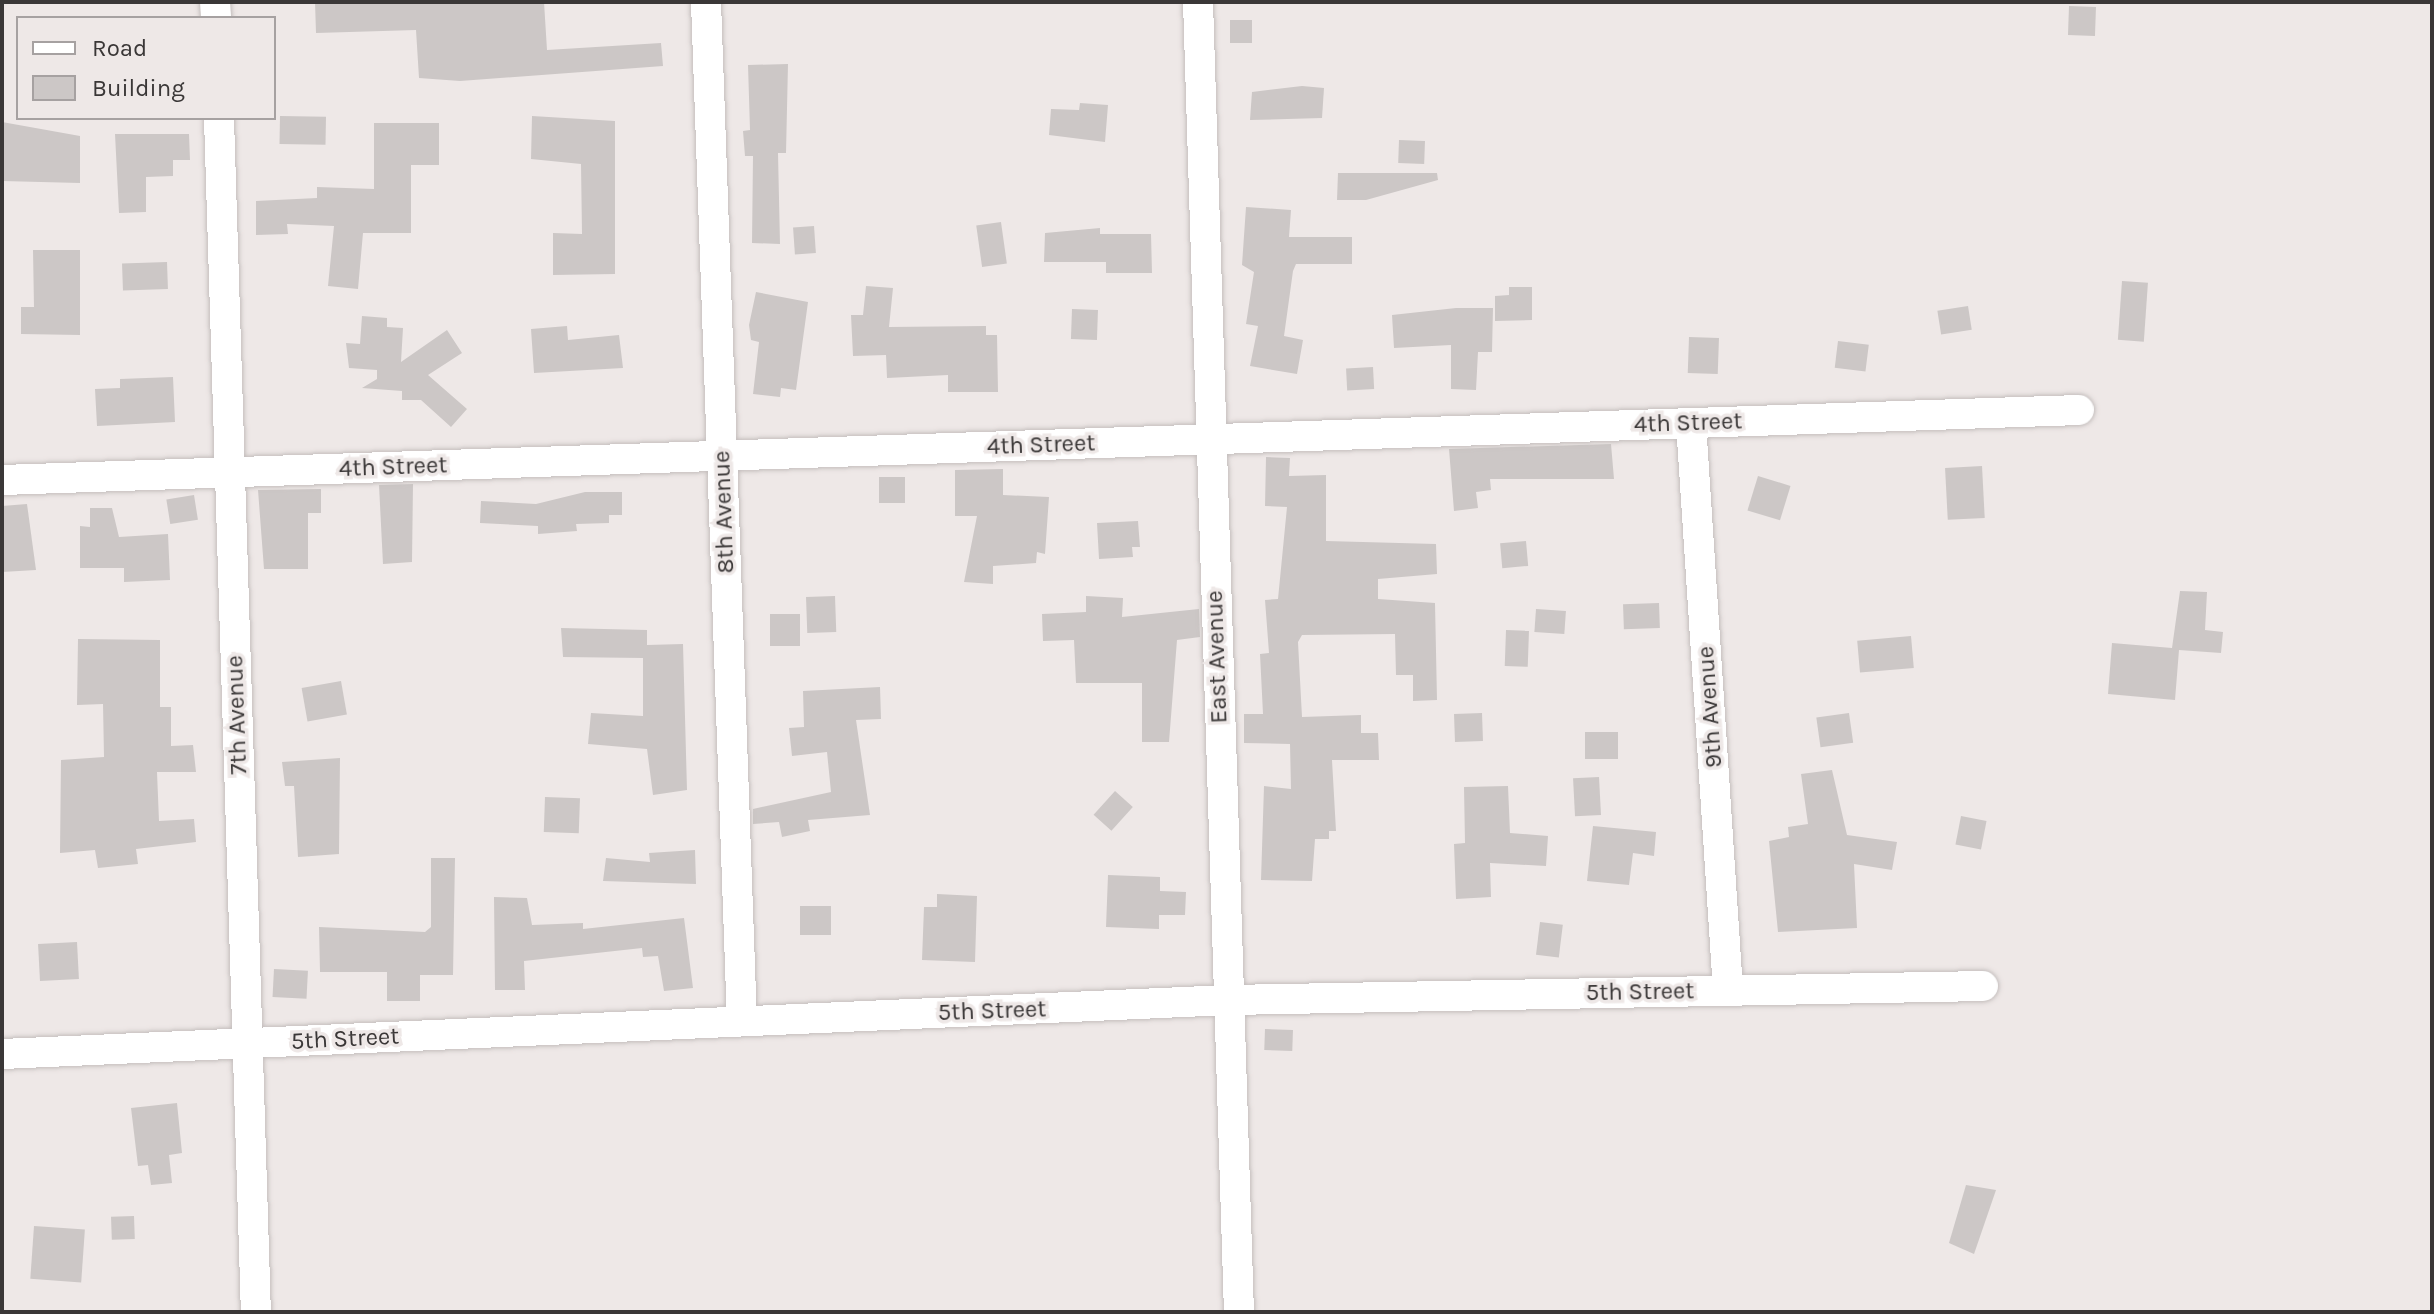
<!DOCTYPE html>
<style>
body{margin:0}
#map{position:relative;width:2434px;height:1314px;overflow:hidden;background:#eee8e7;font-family:Karla,sans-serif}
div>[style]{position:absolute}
.building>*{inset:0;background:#ccc7c6;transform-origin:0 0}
.roads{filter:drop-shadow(0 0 2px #c4bebd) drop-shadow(0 0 2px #c4bebd)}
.minor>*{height:30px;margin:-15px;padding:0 15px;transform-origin:15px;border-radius:15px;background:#fff}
span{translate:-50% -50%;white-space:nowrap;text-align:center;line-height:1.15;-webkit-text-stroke:7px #eee8e7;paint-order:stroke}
.street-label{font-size:24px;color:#3a3737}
.frame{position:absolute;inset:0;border:4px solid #3a3737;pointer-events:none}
.legend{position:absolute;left:16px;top:16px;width:260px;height:104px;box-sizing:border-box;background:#eee8e7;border:2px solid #a6a1a1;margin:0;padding:10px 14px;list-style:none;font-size:24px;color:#3a3737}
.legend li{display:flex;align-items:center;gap:16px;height:40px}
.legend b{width:40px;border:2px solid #a6a1a1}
</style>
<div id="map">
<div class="building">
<div style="clip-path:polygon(315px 2px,544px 2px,547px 50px,661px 43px,663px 66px,460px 81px,419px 78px,416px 30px,316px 33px)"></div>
<div style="left:2069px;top:6px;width:27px;height:29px;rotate:2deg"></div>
<div style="left:1230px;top:20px;width:22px;height:23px"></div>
<div style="clip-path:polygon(788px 64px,786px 153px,778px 153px,780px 244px,752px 243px,753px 156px,745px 156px,743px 131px,750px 130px,748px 65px)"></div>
<div style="clip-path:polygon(1302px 86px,1324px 88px,1322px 118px,1250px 120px,1252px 92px)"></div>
<div style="clip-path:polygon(1080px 103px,1108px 105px,1105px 142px,1049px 135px,1051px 109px,1079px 110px)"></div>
<div style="left:280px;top:116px;width:46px;height:28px;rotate:1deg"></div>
<div style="clip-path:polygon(532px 116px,615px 121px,615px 274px,553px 275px,553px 233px,582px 234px,581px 164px,531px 159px)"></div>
<div style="clip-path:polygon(2px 122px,80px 136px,80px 183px,2px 181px)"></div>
<div style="clip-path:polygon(374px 123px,439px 123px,439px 165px,411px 165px,411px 233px,363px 233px,358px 289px,328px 286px,334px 226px,287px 224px,288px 234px,256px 235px,256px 201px,317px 198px,317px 187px,374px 189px)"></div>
<div style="clip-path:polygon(115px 134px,189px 134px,190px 160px,173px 160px,173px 176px,146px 177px,146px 212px,119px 213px)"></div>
<div style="left:1399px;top:140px;width:26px;height:23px;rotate:2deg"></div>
<div style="clip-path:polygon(1338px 173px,1437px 173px,1438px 180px,1366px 200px,1337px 200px)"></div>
<div style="clip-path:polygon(1246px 207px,1291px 210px,1289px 237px,1352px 237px,1352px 264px,1296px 264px,1293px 271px,1284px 336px,1303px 340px,1297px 374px,1250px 366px,1258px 326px,1246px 324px,1254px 272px,1242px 265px)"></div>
<div style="left:1001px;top:222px;width:42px;height:25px;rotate:82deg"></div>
<div style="left:814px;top:226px;width:27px;height:21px;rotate:86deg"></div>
<div style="clip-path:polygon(1100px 228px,1100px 234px,1151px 234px,1152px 273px,1106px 273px,1106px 262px,1044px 262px,1045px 233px)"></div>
<div style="clip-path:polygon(33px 250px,80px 250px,80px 335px,21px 334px,21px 307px,34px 307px)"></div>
<div style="left:167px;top:262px;width:27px;height:45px;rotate:88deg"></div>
<div style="left:2122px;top:281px;width:26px;height:59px;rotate:4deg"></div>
<div style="clip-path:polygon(866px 286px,893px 288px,889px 327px,986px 326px,986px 335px,997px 335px,998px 392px,948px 392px,948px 375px,887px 378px,886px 355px,853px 356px,851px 315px,863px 315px)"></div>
<div style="clip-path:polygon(1509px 287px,1532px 287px,1532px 320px,1495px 321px,1495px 296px,1509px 295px)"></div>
<div style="clip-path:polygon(756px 292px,808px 302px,796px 390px,781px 388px,780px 397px,753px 394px,759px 342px,751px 340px,749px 325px)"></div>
<div style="left:1968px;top:306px;width:24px;height:31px;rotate:81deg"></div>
<div style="clip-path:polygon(1456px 308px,1493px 308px,1492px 352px,1478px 352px,1476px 390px,1451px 389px,1451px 345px,1394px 348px,1392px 315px)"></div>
<div style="left:1072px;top:309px;width:26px;height:30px;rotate:2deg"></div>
<div style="clip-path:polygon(362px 316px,387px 318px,387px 327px,403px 328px,401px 362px,447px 330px,462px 353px,428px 375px,467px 409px,451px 427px,421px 400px,402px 400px,402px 391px,362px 388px,377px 379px,377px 370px,349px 368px,346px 343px,360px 344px)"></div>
<div style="clip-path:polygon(567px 326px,568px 340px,619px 335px,623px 368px,534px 373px,531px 329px)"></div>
<div style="left:1689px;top:337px;width:30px;height:36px;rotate:2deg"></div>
<div style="left:1838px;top:341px;width:31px;height:27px;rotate:7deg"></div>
<div style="left:1373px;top:367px;width:22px;height:27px;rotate:87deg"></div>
<div style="clip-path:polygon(173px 377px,175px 422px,97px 426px,95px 389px,120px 388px,120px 379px)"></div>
<div style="clip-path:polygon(1611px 444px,1614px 479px,1490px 479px,1491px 490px,1476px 492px,1478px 508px,1454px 511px,1449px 449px)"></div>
<div style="clip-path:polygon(1266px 457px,1290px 458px,1289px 476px,1326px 475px,1326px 541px,1436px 544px,1437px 574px,1378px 579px,1378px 599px,1435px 603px,1437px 700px,1413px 701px,1413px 675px,1396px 675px,1395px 634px,1302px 635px,1298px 642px,1302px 717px,1361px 715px,1361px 733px,1378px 733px,1379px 760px,1332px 760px,1336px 831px,1329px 831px,1329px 839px,1315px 839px,1312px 881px,1261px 880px,1264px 786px,1291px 789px,1290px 744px,1244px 743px,1244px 714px,1263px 714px,1260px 654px,1269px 653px,1265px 600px,1278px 599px,1287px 507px,1265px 506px)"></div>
<div style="left:1982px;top:466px;width:52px;height:37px;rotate:87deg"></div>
<div style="clip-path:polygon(1003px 469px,1003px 495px,1049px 497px,1045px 554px,1037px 552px,1036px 563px,993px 566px,993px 584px,964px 582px,977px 516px,955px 516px,955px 470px)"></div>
<div style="left:1758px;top:476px;width:34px;height:36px;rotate:17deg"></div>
<div style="left:879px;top:477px;width:26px;height:26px"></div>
<div style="clip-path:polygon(413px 484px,412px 562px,383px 564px,379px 485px)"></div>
<div style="clip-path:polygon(321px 489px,321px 513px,308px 513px,308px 569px,264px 569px,258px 490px)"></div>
<div style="clip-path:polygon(585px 492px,622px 492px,622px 515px,609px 515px,609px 523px,576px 524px,577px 531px,538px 534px,538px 526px,480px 523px,481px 501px,536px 504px)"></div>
<div style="left:194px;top:495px;width:25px;height:28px;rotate:81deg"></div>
<div style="clip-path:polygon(27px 504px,36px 570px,2px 572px,2px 506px)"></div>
<div style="clip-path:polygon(90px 508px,112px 508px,119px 537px,168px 534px,170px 580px,124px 582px,124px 568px,80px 568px,80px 526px,90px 527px)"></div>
<div style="clip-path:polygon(1138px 521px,1140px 547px,1132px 547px,1133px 557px,1099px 559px,1097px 523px)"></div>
<div style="left:1526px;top:541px;width:25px;height:26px;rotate:85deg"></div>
<div style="clip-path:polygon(2180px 591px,2207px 592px,2205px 630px,2223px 632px,2221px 653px,2179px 650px,2175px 700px,2108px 694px,2112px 643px,2172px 648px)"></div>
<div style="left:835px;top:596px;width:36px;height:29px;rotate:88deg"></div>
<div style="clip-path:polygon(1086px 596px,1123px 598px,1122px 617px,1199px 609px,1200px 637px,1177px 640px,1169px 742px,1142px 742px,1142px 683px,1076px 683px,1074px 640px,1043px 641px,1042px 614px,1086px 612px)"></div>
<div style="left:1659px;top:603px;width:25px;height:36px;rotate:88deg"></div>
<div style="left:1536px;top:609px;width:30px;height:23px;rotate:4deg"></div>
<div style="left:770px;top:614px;width:30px;height:32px"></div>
<div style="clip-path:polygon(561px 628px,647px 630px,647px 645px,683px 644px,687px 790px,653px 795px,647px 749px,588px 744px,591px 713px,643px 716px,643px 658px,563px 657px)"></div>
<div style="left:1506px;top:630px;width:23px;height:36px;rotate:2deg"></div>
<div style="left:1911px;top:636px;width:32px;height:54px;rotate:85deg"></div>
<div style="clip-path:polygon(78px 639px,160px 640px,160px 707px,171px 707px,171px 746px,193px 745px,196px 772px,157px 772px,159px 821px,194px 819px,196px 842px,136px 849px,138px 864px,98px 868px,95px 850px,60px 853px,61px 760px,104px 757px,103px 704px,77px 705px)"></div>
<div style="left:341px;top:681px;width:34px;height:40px;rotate:80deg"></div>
<div style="clip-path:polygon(880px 687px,881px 719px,856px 720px,870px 815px,808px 820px,810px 831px,782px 837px,779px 822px,753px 824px,753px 809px,831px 792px,827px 752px,792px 756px,789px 728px,804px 727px,803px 691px)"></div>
<div style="left:1482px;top:713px;width:28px;height:28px;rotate:88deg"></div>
<div style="left:1849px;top:713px;width:30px;height:33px;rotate:82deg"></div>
<div style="left:1585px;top:732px;width:33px;height:27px"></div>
<div style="clip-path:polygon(340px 758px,339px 854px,298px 857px,294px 786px,285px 786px,282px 762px)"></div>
<div style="clip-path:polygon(1832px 770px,1847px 835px,1897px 842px,1892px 870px,1854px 864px,1857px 928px,1778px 932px,1769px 841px,1789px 837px,1788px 827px,1808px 824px,1801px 774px)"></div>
<div style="left:1599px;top:777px;width:38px;height:26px;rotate:87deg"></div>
<div style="clip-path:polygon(1508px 786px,1510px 833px,1548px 836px,1546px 866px,1490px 863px,1491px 897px,1456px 899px,1454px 844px,1465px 843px,1464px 787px)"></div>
<div style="left:1115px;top:791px;width:24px;height:32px;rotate:42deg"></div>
<div style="left:545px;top:797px;width:35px;height:35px;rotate:2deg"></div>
<div style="left:1961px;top:816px;width:26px;height:29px;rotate:11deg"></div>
<div style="clip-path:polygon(1593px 826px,1656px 832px,1654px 856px,1633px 853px,1629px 885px,1587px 881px)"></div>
<div style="clip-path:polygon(695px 850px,696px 884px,603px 881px,606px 858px,650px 862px,649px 853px)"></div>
<div style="clip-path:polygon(431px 858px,455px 858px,453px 975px,420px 975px,420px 1001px,387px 1001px,387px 972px,320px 972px,319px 927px,425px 932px,431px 927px)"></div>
<div style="clip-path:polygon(1108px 875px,1160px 877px,1160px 891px,1186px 892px,1185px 915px,1159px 915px,1159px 929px,1106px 927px)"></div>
<div style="clip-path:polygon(937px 894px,977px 896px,975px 962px,922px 960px,924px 907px,937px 907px)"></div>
<div style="clip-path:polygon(494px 897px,527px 898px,532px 925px,583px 923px,583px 929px,684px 918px,693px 988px,664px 991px,658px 956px,643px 957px,642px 948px,524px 961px,525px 990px,495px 990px)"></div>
<div style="left:800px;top:906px;width:31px;height:29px"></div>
<div style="left:1540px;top:922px;width:23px;height:33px;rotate:7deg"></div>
<div style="left:77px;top:942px;width:37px;height:39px;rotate:87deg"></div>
<div style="left:274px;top:969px;width:34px;height:28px;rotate:3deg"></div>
<div style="left:1265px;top:1029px;width:28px;height:21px;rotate:2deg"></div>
<div style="clip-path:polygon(177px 1103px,182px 1153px,169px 1155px,172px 1183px,151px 1185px,148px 1165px,138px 1166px,131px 1108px)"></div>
<div style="clip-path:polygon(1966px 1185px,1996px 1190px,1974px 1254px,1949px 1243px)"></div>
<div style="left:134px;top:1216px;width:23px;height:23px;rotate:88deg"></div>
<div style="left:34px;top:1226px;width:51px;height:53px;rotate:4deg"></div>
</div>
<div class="roads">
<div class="minor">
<div style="left:215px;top:2px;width:16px;rotate:86deg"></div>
<div style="left:706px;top:2px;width:1020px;rotate:87.98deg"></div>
<div style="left:1198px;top:2px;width:1311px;rotate:88.21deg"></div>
<div style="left:219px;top:118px;width:1195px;rotate:88.23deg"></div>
<div style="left:1691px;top:423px;width:569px;rotate:86.27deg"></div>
<div style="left:2px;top:480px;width:2078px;rotate:-1.93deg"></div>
<div style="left:2px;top:1054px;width:1228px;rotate:-2.52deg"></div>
<div style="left:1229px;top:1000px;width:754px;rotate:-1.06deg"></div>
</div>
</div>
<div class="street-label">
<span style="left:1688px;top:423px;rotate:-2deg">4th Street</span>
<span style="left:1041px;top:445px;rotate:-2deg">4th Street</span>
<span style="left:393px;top:467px;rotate:-2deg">4th Street</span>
<span style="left:724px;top:512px;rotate:-92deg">8th Avenue</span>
<span style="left:1217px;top:657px;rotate:-92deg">East Avenue</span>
<span style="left:1710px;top:707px;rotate:-94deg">9th Avenue</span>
<span style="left:237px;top:715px;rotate:-92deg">7th Avenue</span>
<span style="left:1640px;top:992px;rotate:-1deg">5th Street</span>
<span style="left:992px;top:1011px;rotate:-2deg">5th Street</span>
<span style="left:345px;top:1039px;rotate:-3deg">5th Street</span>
</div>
<div class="frame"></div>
<ul class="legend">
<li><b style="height:10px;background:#fff"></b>Road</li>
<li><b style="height:22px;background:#ccc7c6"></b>Building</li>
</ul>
</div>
